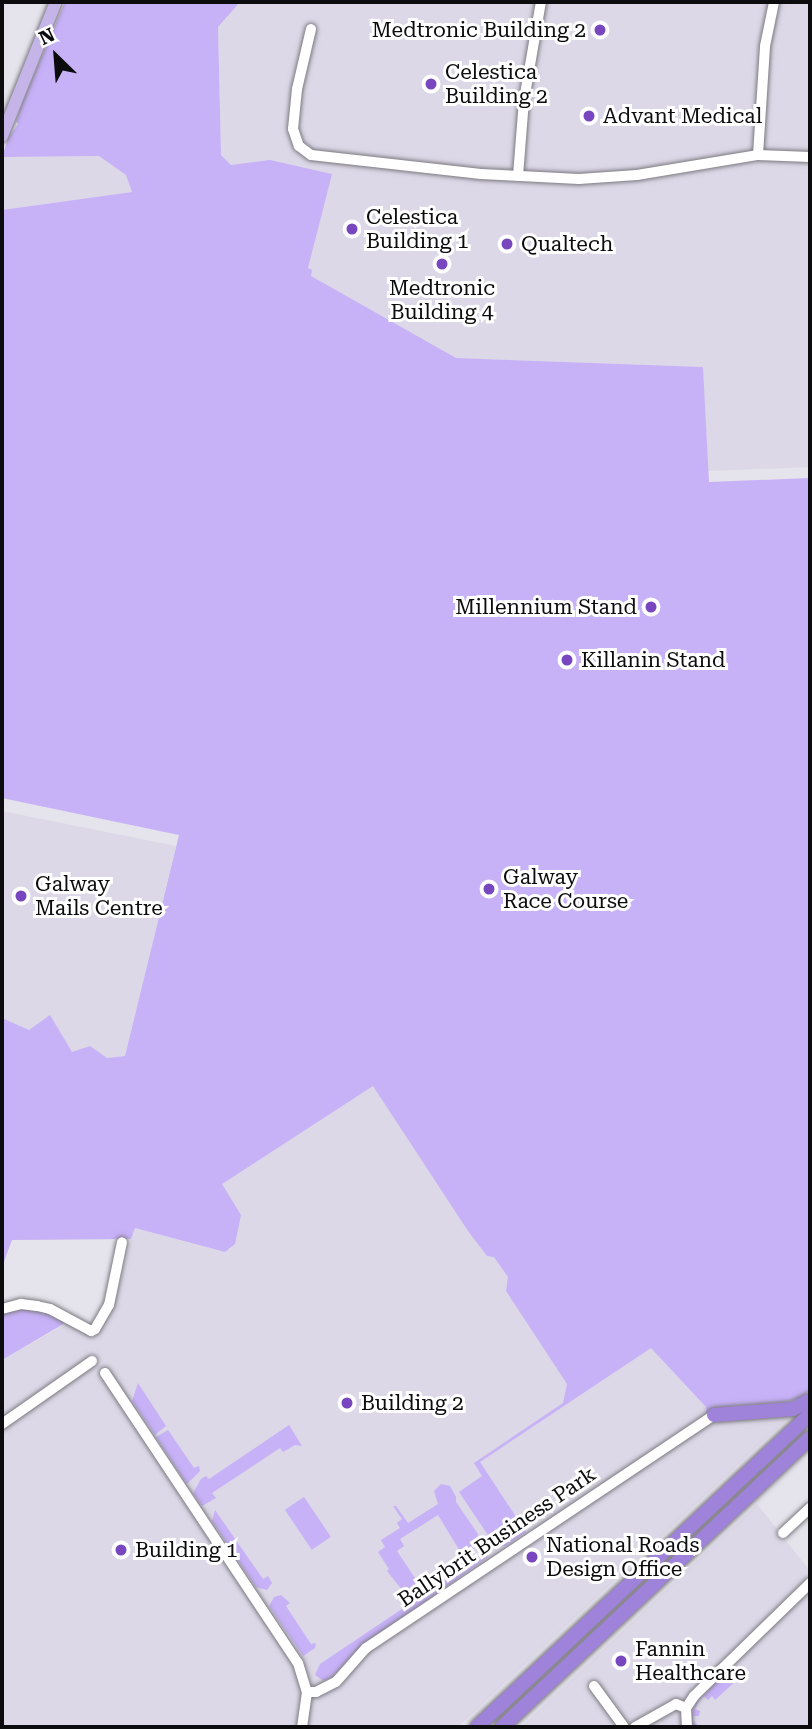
<!DOCTYPE html>
<style>
body{margin:0}
#map{position:relative;width:812px;height:1729px;overflow:hidden;background:#e5e3eb;font-family:"Roboto Serif",serif}
div>[style]{position:absolute}
.built>*{inset:0;background:#dcd8e7}
.green>*{inset:0;background:#c7b1f7;transform-origin:0 0}
.roads{filter:drop-shadow(0 0 2px #7c7a81) drop-shadow(0 0 2px #7c7a81)}
.minor>*{height:10px;margin:-5px;padding:0 5px;transform-origin:5px;border-radius:5px;background:#fff}
.major>*{height:12px;margin:-6px;padding:0 6px;transform-origin:6px;border-radius:6px;background:#c5b4e8}
.highway>*{height:14px;margin:-7px;padding:0 7px;transform-origin:7px;border-radius:7px;background:#9f82d9}
.dots>*{width:19px;height:19px;translate:-50% -50%;box-sizing:border-box;border:4px solid #fff;border-radius:50%}
span{translate:-50% -50%;white-space:nowrap;text-align:center;line-height:1.15;-webkit-text-stroke:6px #fff;paint-order:stroke}
.poi-label{font-size:21px;color:#0c0b0d}
.right{translate:-100% -50%;text-align:right}
.left{translate:0 -50%;text-align:left}
.street-label{font-size:21px;color:#0c0b0d}
.frame{position:absolute;inset:0;border:4px solid #0c0b0d;pointer-events:none}
.north{position:absolute;left:21px;top:21px;width:70px;height:70px;-webkit-text-stroke:5px #fff;paint-order:stroke;rotate:335deg;font-size:19px;font-weight:700;line-height:28px;text-align:center;color:#0c0b0d}
.north::after{content:'';display:block;margin:auto;width:24px;height:32px;background:#0c0b0d;clip-path:polygon(50% 0,100% 100%,50% 72%,0 100%)}
</style>
<div id="map">
<div class="built">
<div style="clip-path:polygon(240px 2px,810px 2px,810px 467px,708px 471px,703px 367px,456px 358px,310px 276px,308px 268px,331px 174px,270px 161px,231px 165px,221px 155px,218px 27px)"></div>
<div style="clip-path:polygon(99px 156px,126px 175px,132px 192px,2px 210px,2px 157px)"></div>
<div style="clip-path:polygon(2px 811px,176px 846px,125px 1056px,107px 1058px,72px 1052px,2px 1018px)"></div>
<div style="clip-path:polygon(313px 976px,706px 1407px,706px 1412px,732px 1406px,785px 1402px,787px 1419px,458px 1727px,2px 1727px,2px 1360px,67px 1323px,94px 1338px,112px 1312px,134px 1228px,220px 1251px,231px 1249px,240px 1212px,195px 1199px)"></div>
<div style="clip-path:polygon(757px 1504px,810px 1571px,810px 1727px,521px 1727px)"></div>
</div>
<div class="green">
<div style="clip-path:polygon(65px 2px,240px 2px,218px 27px,221px 155px,231px 165px,270px 160px,332px 174px,308px 268px,312px 270px,311px 276px,456px 358px,703px 367px,709px 482px,810px 478px,810px 1390px,800px 1398px,785px 1402px,732px 1406px,706px 1413px,706px 1407px,651px 1348px,480px 1462px,526px 1532px,505px 1546px,496px 1547px,459px 1492px,482px 1476px,474px 1463px,563px 1403px,567px 1384px,506px 1291px,508px 1277px,494px 1257px,487px 1256px,468px 1231px,373px 1086px,222px 1184px,241px 1215px,235px 1244px,225px 1252px,135px 1228px,131px 1239px,12px 1240px,2px 1267px,2px 1018px,29px 1030px,50px 1015px,72px 1052px,90px 1046px,107px 1058px,125px 1056px,179px 835px,2px 798px,2px 210px,132px 192px,126px 175px,99px 156px,2px 157px,8px 138px,18px 124px,16px 121px,23px 101px)"></div>
<div style="clip-path:polygon(24px 1308px,49px 1313px,65px 1323px,2px 1360px,2px 1314px)"></div>
<div style="clip-path:polygon(138px 1383px,166px 1426px,155px 1435px,132px 1401px)"></div>
<div style="clip-path:polygon(289px 1425px,302px 1446px,295px 1445px,283px 1452px,280px 1448px,212px 1493px,216px 1498px,202px 1506px,193px 1493px,201px 1479px,206px 1476px,209px 1479px)"></div>
<div style="clip-path:polygon(168px 1430px,194px 1468px,199px 1466px,200px 1471px,187px 1484px,156px 1437px)"></div>
<div style="clip-path:polygon(441px 1484px,450px 1486px,456px 1497px,456px 1502px,478px 1534px,478px 1543px,470px 1553px,463px 1556px,438px 1515px,400px 1539px,404px 1546px,397px 1551px,417px 1581px,423px 1578px,426px 1581px,414px 1591px,403px 1591px,387px 1571px,389px 1569px,378px 1552px,385px 1547px,381px 1540px,400px 1528px,397px 1523px,402px 1519px,393px 1506px,396px 1506px,408px 1523px,438px 1504px,434px 1491px)"></div>
<div style="left:304px;top:1497px;width:48px;height:23px;rotate:56deg"></div>
<div style="clip-path:polygon(215px 1510px,263px 1579px,268px 1576px,272px 1583px,267px 1590px,256px 1587px,212px 1521px)"></div>
<div style="clip-path:polygon(484px 1551px,488px 1552px,488px 1557px,358px 1649px,332px 1677px,324px 1681px,315px 1675px,320px 1664px,469px 1564px)"></div>
<div style="clip-path:polygon(281px 1595px,290px 1603px,286px 1606px,311px 1644px,316px 1643px,315px 1648px,303px 1656px,269px 1606px,274px 1597px)"></div>
<div style="clip-path:polygon(733px 1665px,726px 1673px,731px 1679px,735px 1675px,738px 1679px,715px 1700px,712px 1696px,708px 1700px,704px 1696px,699px 1701px,695px 1709px,700px 1711px,699px 1716px,693px 1716px,693px 1721px,700px 1727px,693px 1727px,692px 1714px,695px 1704px)"></div>
</div>
<div class="roads">
<div class="minor">
<div style="left:311px;top:29px;width:62px;rotate:103.1deg"></div>
<div style="left:297px;top:89px;width:40px;rotate:95.7deg"></div>
<div style="left:293px;top:129px;width:18px;rotate:71deg"></div>
<div style="left:299px;top:146px;width:15px;rotate:37deg"></div>
<div style="left:311px;top:155px;width:171px;rotate:6.4deg"></div>
<div style="left:481px;top:174px;width:98px;rotate:2.9deg"></div>
<div style="left:579px;top:179px;width:58px;rotate:-3.9deg"></div>
<div style="left:637px;top:175px;width:123px;rotate:-9.4deg"></div>
<div style="left:758px;top:155px;width:52px;rotate:2.2deg"></div>
<div style="left:758px;top:155px;width:109px;rotate:-86.3deg"></div>
<div style="left:765px;top:46px;width:45px;rotate:-78.4deg"></div>
<div style="left:518px;top:176px;width:76px;rotate:-85.5deg"></div>
<div style="left:524px;top:100px;width:99px;rotate:-80.2deg"></div>
<div style="left:2px;top:1309px;width:20px;rotate:-15deg"></div>
<div style="left:21px;top:1304px;width:16px;rotate:7deg"></div>
<div style="left:37px;top:1306px;width:13px;rotate:13deg"></div>
<div style="left:50px;top:1309px;width:47px;rotate:28.2deg"></div>
<div style="left:91px;top:1331px;width:4px;rotate:-27deg"></div>
<div style="left:95px;top:1329px;width:28px;rotate:-60deg"></div>
<div style="left:109px;top:1305px;width:64px;rotate:-78.3deg"></div>
<div style="left:105px;top:1373px;width:348px;rotate:56.4deg"></div>
<div style="left:298px;top:1663px;width:30px;rotate:73deg"></div>
<div style="left:307px;top:1692px;width:35px;rotate:98deg"></div>
<div style="left:2px;top:1424px;width:110px;rotate:-35deg"></div>
<div style="left:783px;top:1533px;width:37px;rotate:-43deg"></div>
<div style="left:594px;top:1686px;width:51px;rotate:53.8deg"></div>
<div style="left:307px;top:1692px;width:9px"></div>
<div style="left:316px;top:1692px;width:22px;rotate:-27deg"></div>
<div style="left:336px;top:1682px;width:45px;rotate:-48.6deg"></div>
<div style="left:366px;top:1648px;width:419px;rotate:-33.8deg"></div>
<div style="left:686px;top:1708px;width:14px;rotate:-56deg"></div>
<div style="left:694px;top:1696px;width:162px;rotate:-44.2deg"></div>
<div style="left:635px;top:1727px;width:47px;rotate:-29.3deg"></div>
<div style="left:676px;top:1704px;width:11px;rotate:22deg"></div>
<div style="left:686px;top:1708px;width:19px;rotate:87deg"></div>
</div>
<div class="major">
<div style="left:2px;top:136px;width:144px;rotate:-68.1deg"></div>
</div>
<div class="highway">
<div style="left:714px;top:1415px;width:79px;rotate:-4.3deg"></div>
<div style="left:793px;top:1409px;width:19px;rotate:-28deg"></div>
<div style="left:477px;top:1727px;width:457px;rotate:-43.2deg"></div>
<div style="left:502px;top:1727px;width:422px;rotate:-43.2deg"></div>
</div>
</div>
<div class="dots">
<div style="left:600px;top:30px;background:#7847bf"></div>
<div style="left:431px;top:84px;background:#7847bf"></div>
<div style="left:589px;top:116px;background:#7847bf"></div>
<div style="left:352px;top:229px;background:#7847bf"></div>
<div style="left:507px;top:244px;background:#7847bf"></div>
<div style="left:442px;top:264px;background:#7847bf"></div>
<div style="left:651px;top:607px;background:#7847bf"></div>
<div style="left:567px;top:660px;background:#7847bf"></div>
<div style="left:489px;top:889px;background:#7847bf"></div>
<div style="left:21px;top:896px;background:#7847bf"></div>
<div style="left:347px;top:1403px;background:#7847bf"></div>
<div style="left:121px;top:1550px;background:#7847bf"></div>
<div style="left:532px;top:1557px;background:#7847bf"></div>
<div style="left:621px;top:1661px;background:#7847bf"></div>
</div>
<div class="poi-label">
<span class="right" style="left:586px;top:30px">Medtronic Building 2</span>
<span class="left" style="left:445px;top:84px">Celestica<br>Building 2</span>
<span class="left" style="left:603px;top:116px">Advant Medical</span>
<span class="left" style="left:366px;top:229px">Celestica<br>Building 1</span>
<span class="left" style="left:521px;top:244px">Qualtech</span>
<span style="left:442px;top:300px">Medtronic<br>Building 4</span>
<span class="right" style="left:637px;top:607px">Millennium Stand</span>
<span class="left" style="left:581px;top:660px">Killanin Stand</span>
<span class="left" style="left:503px;top:889px">Galway<br>Race Course</span>
<span class="left" style="left:35px;top:896px">Galway<br>Mails Centre</span>
<span class="left" style="left:361px;top:1403px">Building 2</span>
<span class="left" style="left:546px;top:1557px">National Roads<br>Design Office</span>
<span class="left" style="left:135px;top:1550px">Building 1</span>
<span class="left" style="left:635px;top:1661px">Fannin<br>Healthcare</span>
</div>
<div class="street-label">
<span style="left:497px;top:1537px;rotate:-34deg">Ballybrit Business Park</span>
</div>
<div class="frame"></div>
<div class="north">N</div>
</div>
